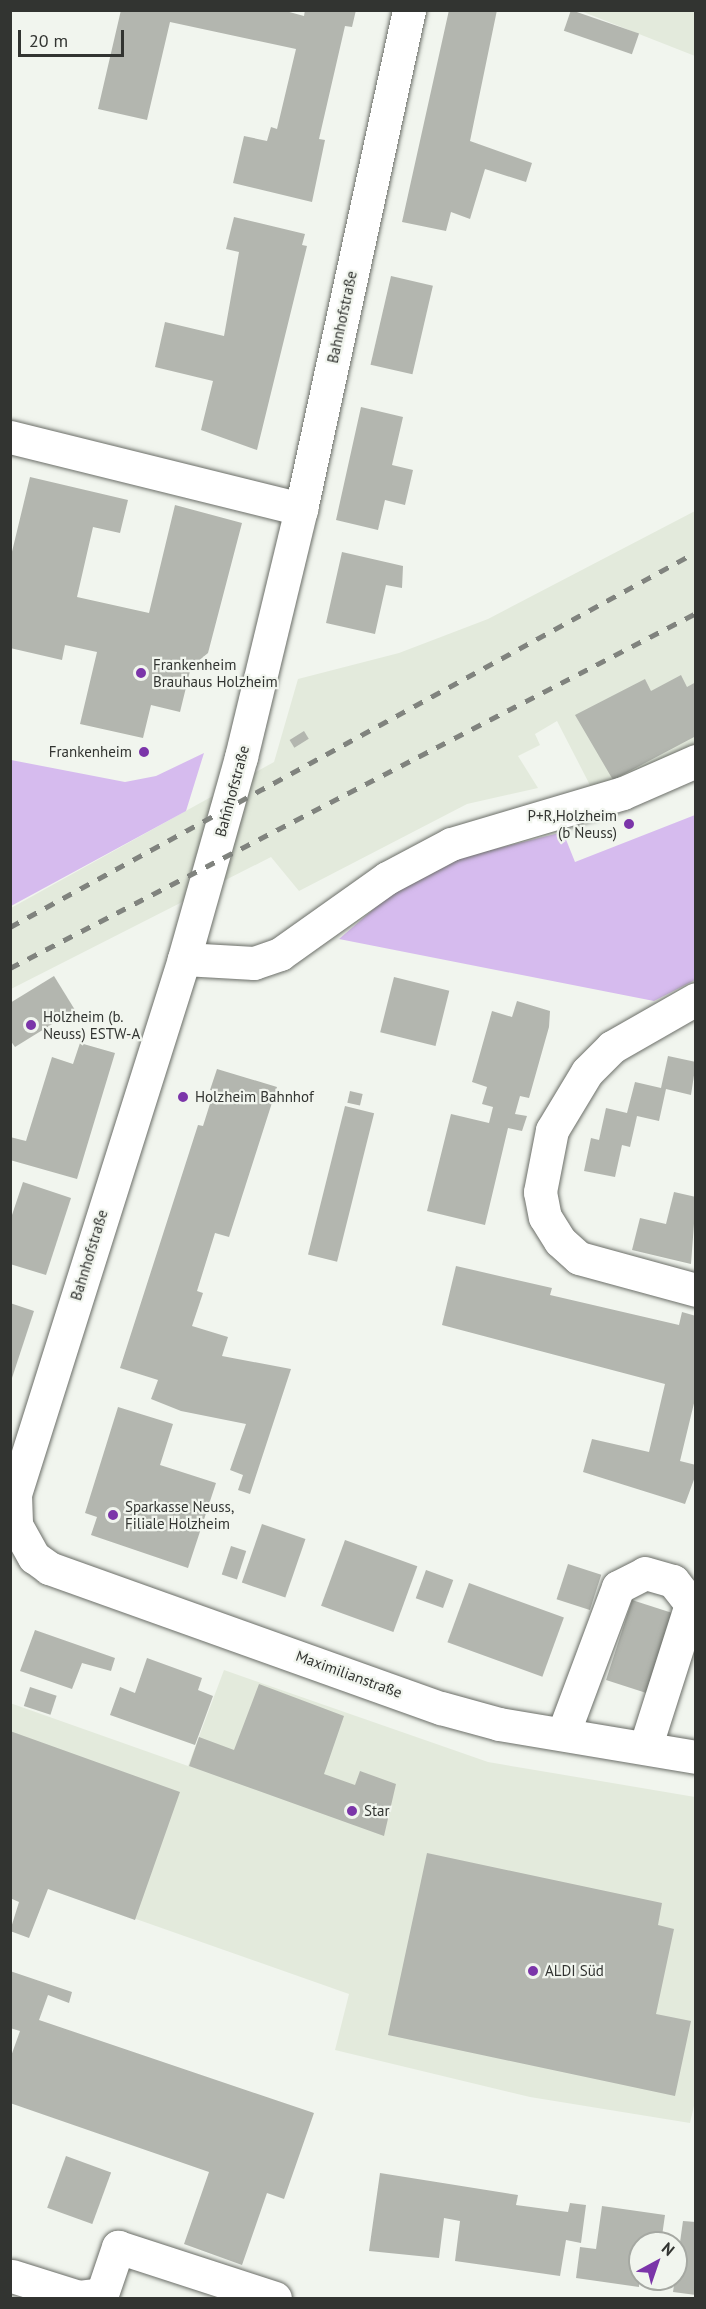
<!DOCTYPE html>
<meta charset="utf-8">
<style>
body{margin:0}
#map{position:relative;width:706px;height:2309px;overflow:hidden;background:#f1f5ee;font-family:"PT Sans",sans-serif}
div>[style]{position:absolute}
.built>*{inset:0;background:#e3eadc}
.green>*{inset:0;background:#d6bbee}
.building>*{inset:0;background:#b3b6af;transform-origin:0 0}
.roads{filter:drop-shadow(0 0 2px #6b6e68) drop-shadow(0 0 2px #6b6e68)}
.minor>*{height:33px;margin:-16.5px;padding:0 16.5px;transform-origin:16.5px;border-radius:16.5px;background:#fff}
.major>*{height:33px;margin:-16.5px;padding:0 16.5px;transform-origin:16.5px;border-radius:16.5px;background:#fff}
.rail>*{height:4.5px;margin-top:-2.25px;transform-origin:0;background:repeating-linear-gradient(90deg,#80837e 0 10px,transparent 0 20px)}
.dots>*{width:16px;height:16px;translate:-50% -50%;box-sizing:border-box;border:3px solid #f1f5ee;border-radius:50%}
span{translate:-50% -50%;white-space:nowrap;text-align:center;line-height:1.15;-webkit-text-stroke:4.5px #f1f5ee;paint-order:stroke}
.street-label{font-size:15px;color:#323431}
.poi-label{font-size:15px;color:#323431}
.left{translate:0 -50%;text-align:left}
.right{translate:-100% -50%;text-align:right}
.frame{position:absolute;inset:0;border:12px solid #323431;pointer-events:none}
.north{position:absolute;left:628px;top:2231px;width:60px;height:60px;box-sizing:border-box;background:#f1f5ee;border:2px solid #a5a8a2;border-radius:50%;rotate:40deg;font-size:16px;font-weight:700;line-height:24px;text-align:center;color:#323431}
.north::after{content:'';display:block;margin:auto;width:21px;height:27px;background:#7b35a9;clip-path:polygon(50% 0,100% 100%,50% 72%,0 100%)}
.scale{position:absolute;left:18px;top:30px;width:106px;height:27px;box-sizing:border-box;border:3px solid #323431;border-top:0;padding-left:8px;font-size:18px;line-height:21px;white-space:nowrap;color:#323431;-webkit-text-stroke:4px #f1f5ee;paint-order:stroke}
</style>
<div id="map">
<div class="built">
<div style="clip-path:polygon(581px 11px,695px 11px,695px 56px,639px 34px)"></div>
<div style="clip-path:polygon(695px 511px,695px 745px,593px 791px,557px 721px,535px 734px,540px 745px,518px 756px,538px 788px,467px 804px,299px 891px,271px 857px,11px 989px,11px 908px,274px 762px,298px 679px,399px 653px,488px 619px)"></div>
<div style="clip-path:polygon(224px 1670px,488px 1762px,695px 1797px,696px 2097px,690px 2123px,530px 2097px,335px 2050px,349px 1994px,11px 1875px,10px 1703px,188px 1766px)"></div>
</div>
<div class="green">
<div style="clip-path:polygon(204px 753px,186px 811px,11px 906px,11px 760px,125px 782px,156px 776px)"></div>
<div style="clip-path:polygon(695px 815px,695px 980px,654px 1001px,339px 939px,397px 889px,459px 858px,563px 832px,575px 862px)"></div>
</div>
<div class="building">
<div style="clip-path:polygon(121px 10px,282px 10px,304px 16px,305px 10px,356px 10px,352px 27px,345px 26px,319px 139px,325px 140px,312px 202px,233px 183px,244px 136px,267px 141px,271px 127px,277px 129px,296px 49px,170px 22px,147px 120px,98px 109px)"></div>
<div style="clip-path:polygon(449px 10px,497px 10px,470px 141px,532px 163px,526px 182px,485px 169px,470px 219px,451px 212px,446px 231px,402px 222px)"></div>
<div style="left:571px;top:10px;width:72px;height:22px;rotate:19deg"></div>
<div style="clip-path:polygon(234px 217px,305px 234px,302px 245px,307px 246px,257px 450px,201px 430px,213px 381px,155px 367px,165px 322px,224px 336px,239px 252px,226px 249px)"></div>
<div style="left:391px;top:276px;width:43px;height:91px;rotate:13deg"></div>
<div style="clip-path:polygon(361px 407px,403px 417px,392px 465px,413px 470px,405px 505px,385px 500px,378px 530px,336px 520px)"></div>
<div style="clip-path:polygon(30px 477px,128px 500px,120px 533px,93px 527px,77px 597px,149px 613px,175px 505px,242px 523px,208px 653px,191px 667px,180px 712px,151px 705px,143px 738px,80px 724px,97px 652px,65px 645px,62px 660px,10px 648px,10px 560px)"></div>
<div style="clip-path:polygon(342px 552px,403px 566px,402px 588px,386px 585px,375px 634px,326px 623px)"></div>
<div style="clip-path:polygon(681px 675px,687px 687px,696px 682px,696px 736px,613px 780px,575px 715px,645px 679px,651px 691px)"></div>
<div style="left:304px;top:731px;width:9px;height:17px;rotate:58deg"></div>
<div style="clip-path:polygon(54px 976px,75px 1010px,15px 1047px,10px 1040px,10px 1003px)"></div>
<div style="left:394px;top:977px;width:57px;height:57px;rotate:14deg"></div>
<div style="clip-path:polygon(517px 1001px,550px 1011px,549px 1027px,529px 1098px,520px 1096px,515px 1114px,527px 1116px,522px 1131px,508px 1128px,485px 1225px,427px 1211px,451px 1114px,489px 1123px,493px 1107px,482px 1104px,487px 1087px,472px 1082px,492px 1011px,512px 1017px)"></div>
<div style="clip-path:polygon(80px 1043px,115px 1053px,77px 1179px,10px 1160px,10px 1137px,26px 1141px,52px 1057px,73px 1064px)"></div>
<div style="clip-path:polygon(668px 1056px,696px 1062px,691px 1095px,666px 1089px,659px 1121px,637px 1116px,630px 1147px,622px 1145px,615px 1177px,584px 1171px,591px 1138px,599px 1140px,606px 1108px,627px 1113px,635px 1082px,661px 1088px)"></div>
<div style="clip-path:polygon(217px 1069px,277px 1087px,229px 1237px,215px 1233px,197px 1291px,203px 1293px,192px 1326px,228px 1337px,222px 1356px,291px 1369px,250px 1494px,238px 1490px,243px 1475px,230px 1470px,246px 1424px,181px 1411px,151px 1399px,158px 1380px,120px 1368px,198px 1125px,203px 1126px,214px 1091px,210px 1090px)"></div>
<div style="left:350px;top:1091px;width:13px;height:12px;rotate:13deg"></div>
<div style="left:345px;top:1106px;width:30px;height:153px;rotate:14deg"></div>
<div style="clip-path:polygon(23px 1182px,71px 1198px,46px 1275px,10px 1264px,10px 1221px)"></div>
<div style="clip-path:polygon(674px 1192px,696px 1197px,691px 1264px,632px 1250px,640px 1218px,666px 1224px)"></div>
<div style="clip-path:polygon(456px 1266px,552px 1288px,550px 1295px,679px 1325px,682px 1312px,696px 1316px,696px 1395px,680px 1461px,696px 1465px,696px 1474px,685px 1504px,583px 1472px,592px 1439px,649px 1452px,665px 1384px,442px 1325px)"></div>
<div style="clip-path:polygon(10px 1303px,34px 1311px,11px 1381px,10px 1381px)"></div>
<div style="clip-path:polygon(118px 1407px,173px 1424px,160px 1465px,216px 1483px,188px 1568px,91px 1535px,97px 1517px,85px 1513px)"></div>
<div style="left:262px;top:1524px;width:46px;height:62px;rotate:19deg"></div>
<div style="left:345px;top:1540px;width:77px;height:70px;rotate:20deg"></div>
<div style="left:231px;top:1546px;width:16px;height:30px;rotate:18deg"></div>
<div style="left:568px;top:1564px;width:35px;height:37px;rotate:18deg"></div>
<div style="left:426px;top:1570px;width:29px;height:30px;rotate:20deg"></div>
<div style="left:469px;top:1583px;width:101px;height:63px;rotate:20deg"></div>
<div style="left:632px;top:1600px;width:44px;height:84px;rotate:18deg"></div>
<div style="clip-path:polygon(35px 1630px,115px 1658px,111px 1671px,82px 1663px,72px 1689px,20px 1671px)"></div>
<div style="clip-path:polygon(147px 1658px,202px 1678px,198px 1690px,213px 1696px,195px 1745px,110px 1715px,120px 1687px,135px 1693px)"></div>
<div style="clip-path:polygon(259px 1684px,344px 1716px,324px 1774px,355px 1785px,360px 1771px,396px 1784px,384px 1836px,189px 1766px,199px 1737px,234px 1750px)"></div>
<div style="left:30px;top:1687px;width:28px;height:20px;rotate:18deg"></div>
<div style="clip-path:polygon(10px 1731px,180px 1792px,135px 1920px,48px 1889px,29px 1938px,10px 1931px,19px 1902px,10px 1898px)"></div>
<div style="clip-path:polygon(427px 1853px,662px 1903px,658px 1925px,674px 1929px,656px 2014px,691px 2021px,675px 2096px,388px 2035px)"></div>
<div style="clip-path:polygon(10px 1971px,72px 1992px,69px 2003px,48px 1995px,39px 2020px,314px 2113px,284px 2199px,267px 2193px,242px 2265px,184px 2244px,209px 2172px,10px 2103px,10px 2059px,20px 2031px,10px 2028px)"></div>
<div style="left:66px;top:2156px;width:48px;height:55px;rotate:20deg"></div>
<div style="clip-path:polygon(380px 2173px,518px 2195px,516px 2205px,568px 2212px,570px 2203px,586px 2205px,581px 2243px,566px 2240px,560px 2276px,455px 2261px,460px 2221px,444px 2218px,439px 2258px,369px 2251px)"></div>
<div style="clip-path:polygon(602px 2206px,665px 2215px,661px 2243px,640px 2243px,639px 2287px,576px 2278px,580px 2247px,596px 2249px)"></div>
<div style="clip-path:polygon(683px 2221px,696px 2222px,696px 2295px,673px 2292px)"></div>
</div>
<div class="roads">
<div class="minor">
<div style="left:10px;top:437px;width:300px;rotate:13.9deg"></div>
<div style="left:184px;top:959px;width:70px;rotate:3.3deg"></div>
<div style="left:254px;top:963px;width:28px;rotate:-19deg"></div>
<div style="left:280px;top:954px;width:131px;rotate:-35.4deg"></div>
<div style="left:387px;top:878px;width:72px;rotate:-28deg"></div>
<div style="left:451px;top:844px;width:179px;rotate:-16.5deg"></div>
<div style="left:623px;top:793px;width:80px;rotate:-23.7deg"></div>
<div style="left:696px;top:999px;width:97px;rotate:150.3deg"></div>
<div style="left:612px;top:1047px;width:35px;rotate:135deg"></div>
<div style="left:587px;top:1072px;width:68px;rotate:121.1deg"></div>
<div style="left:552px;top:1130px;width:63px;rotate:101deg"></div>
<div style="left:540px;top:1192px;width:25px;rotate:79deg"></div>
<div style="left:545px;top:1217px;width:28px;rotate:58deg"></div>
<div style="left:560px;top:1241px;width:25px;rotate:42deg"></div>
<div style="left:579px;top:1258px;width:121px;rotate:15.3deg"></div>
<div style="left:563px;top:1734px;width:157px;rotate:-69.5deg"></div>
<div style="left:618px;top:1587px;width:30px;rotate:-27deg"></div>
<div style="left:645px;top:1573px;width:29px;rotate:16deg"></div>
<div style="left:673px;top:1581px;width:29px;rotate:52deg"></div>
<div style="left:691px;top:1604px;width:151px;rotate:107.7deg"></div>
<div style="left:12px;top:2276px;width:70px;rotate:17.4deg"></div>
<div style="left:79px;top:2297px;width:23px;rotate:-7deg"></div>
<div style="left:102px;top:2294px;width:50px;rotate:-71.2deg"></div>
<div style="left:118px;top:2247px;width:165px;rotate:18deg"></div>
</div>
<div class="major">
<div style="left:409px;top:10px;width:511px;rotate:102.21deg"></div>
<div style="left:301px;top:509px;width:255px;rotate:103.6deg"></div>
<div style="left:241px;top:757px;width:210px;rotate:105.8deg"></div>
<div style="left:184px;top:959px;width:561px;rotate:107.53deg"></div>
<div style="left:15px;top:1494px;width:31px;rotate:88deg"></div>
<div style="left:16px;top:1525px;width:37px;rotate:61deg"></div>
<div style="left:34px;top:1557px;width:19px;rotate:36deg"></div>
<div style="left:49px;top:1568px;width:416px;rotate:19.7deg"></div>
<div style="left:441px;top:1708px;width:60px;rotate:15.4deg"></div>
<div style="left:499px;top:1724px;width:200px;rotate:9.5deg"></div>
</div>
</div>
<div class="rail">
<div style="left:10px;top:927px;width:782px;rotate:-28.66deg"></div>
<div style="left:10px;top:968px;width:772px;rotate:-27.36deg"></div>
</div>
<div class="dots">
<div style="left:141px;top:673px;background:#7b35a9"></div>
<div style="left:144px;top:752px;background:#7b35a9"></div>
<div style="left:629px;top:824px;background:#7b35a9"></div>
<div style="left:31px;top:1025px;background:#7b35a9"></div>
<div style="left:183px;top:1097px;background:#7b35a9"></div>
<div style="left:113px;top:1515px;background:#7b35a9"></div>
<div style="left:352px;top:1811px;background:#7b35a9"></div>
<div style="left:533px;top:1971px;background:#7b35a9"></div>
</div>
<div class="street-label">
<span style="left:342px;top:317px;rotate:-78deg">Bahnhofstraße</span>
<span style="left:232px;top:791px;rotate:-75deg">Bahnhofstraße</span>
<span style="left:89px;top:1255px;rotate:-73deg">Bahnhofstraße</span>
<span style="left:349px;top:1674px;rotate:20deg">Maximilianstraße</span>
</div>
<div class="poi-label">
<span class="left" style="left:153px;top:673px">Frankenheim<br>Brauhaus Holzheim</span>
<span class="right" style="left:132px;top:752px">Frankenheim</span>
<span class="right" style="left:617px;top:824px">P+R,Holzheim<br>(b Neuss)</span>
<span class="left" style="left:43px;top:1025px">Holzheim (b.<br>Neuss) ESTW-A</span>
<span class="left" style="left:195px;top:1097px">Holzheim Bahnhof</span>
<span class="left" style="left:125px;top:1515px">Sparkasse Neuss,<br>Filiale Holzheim</span>
<span class="left" style="left:364px;top:1811px">Star</span>
<span class="left" style="left:545px;top:1971px">ALDI Süd</span>
</div>
<div class="frame"></div>
<div class="north">N</div>
<div class="scale">20 m</div>
</div>
